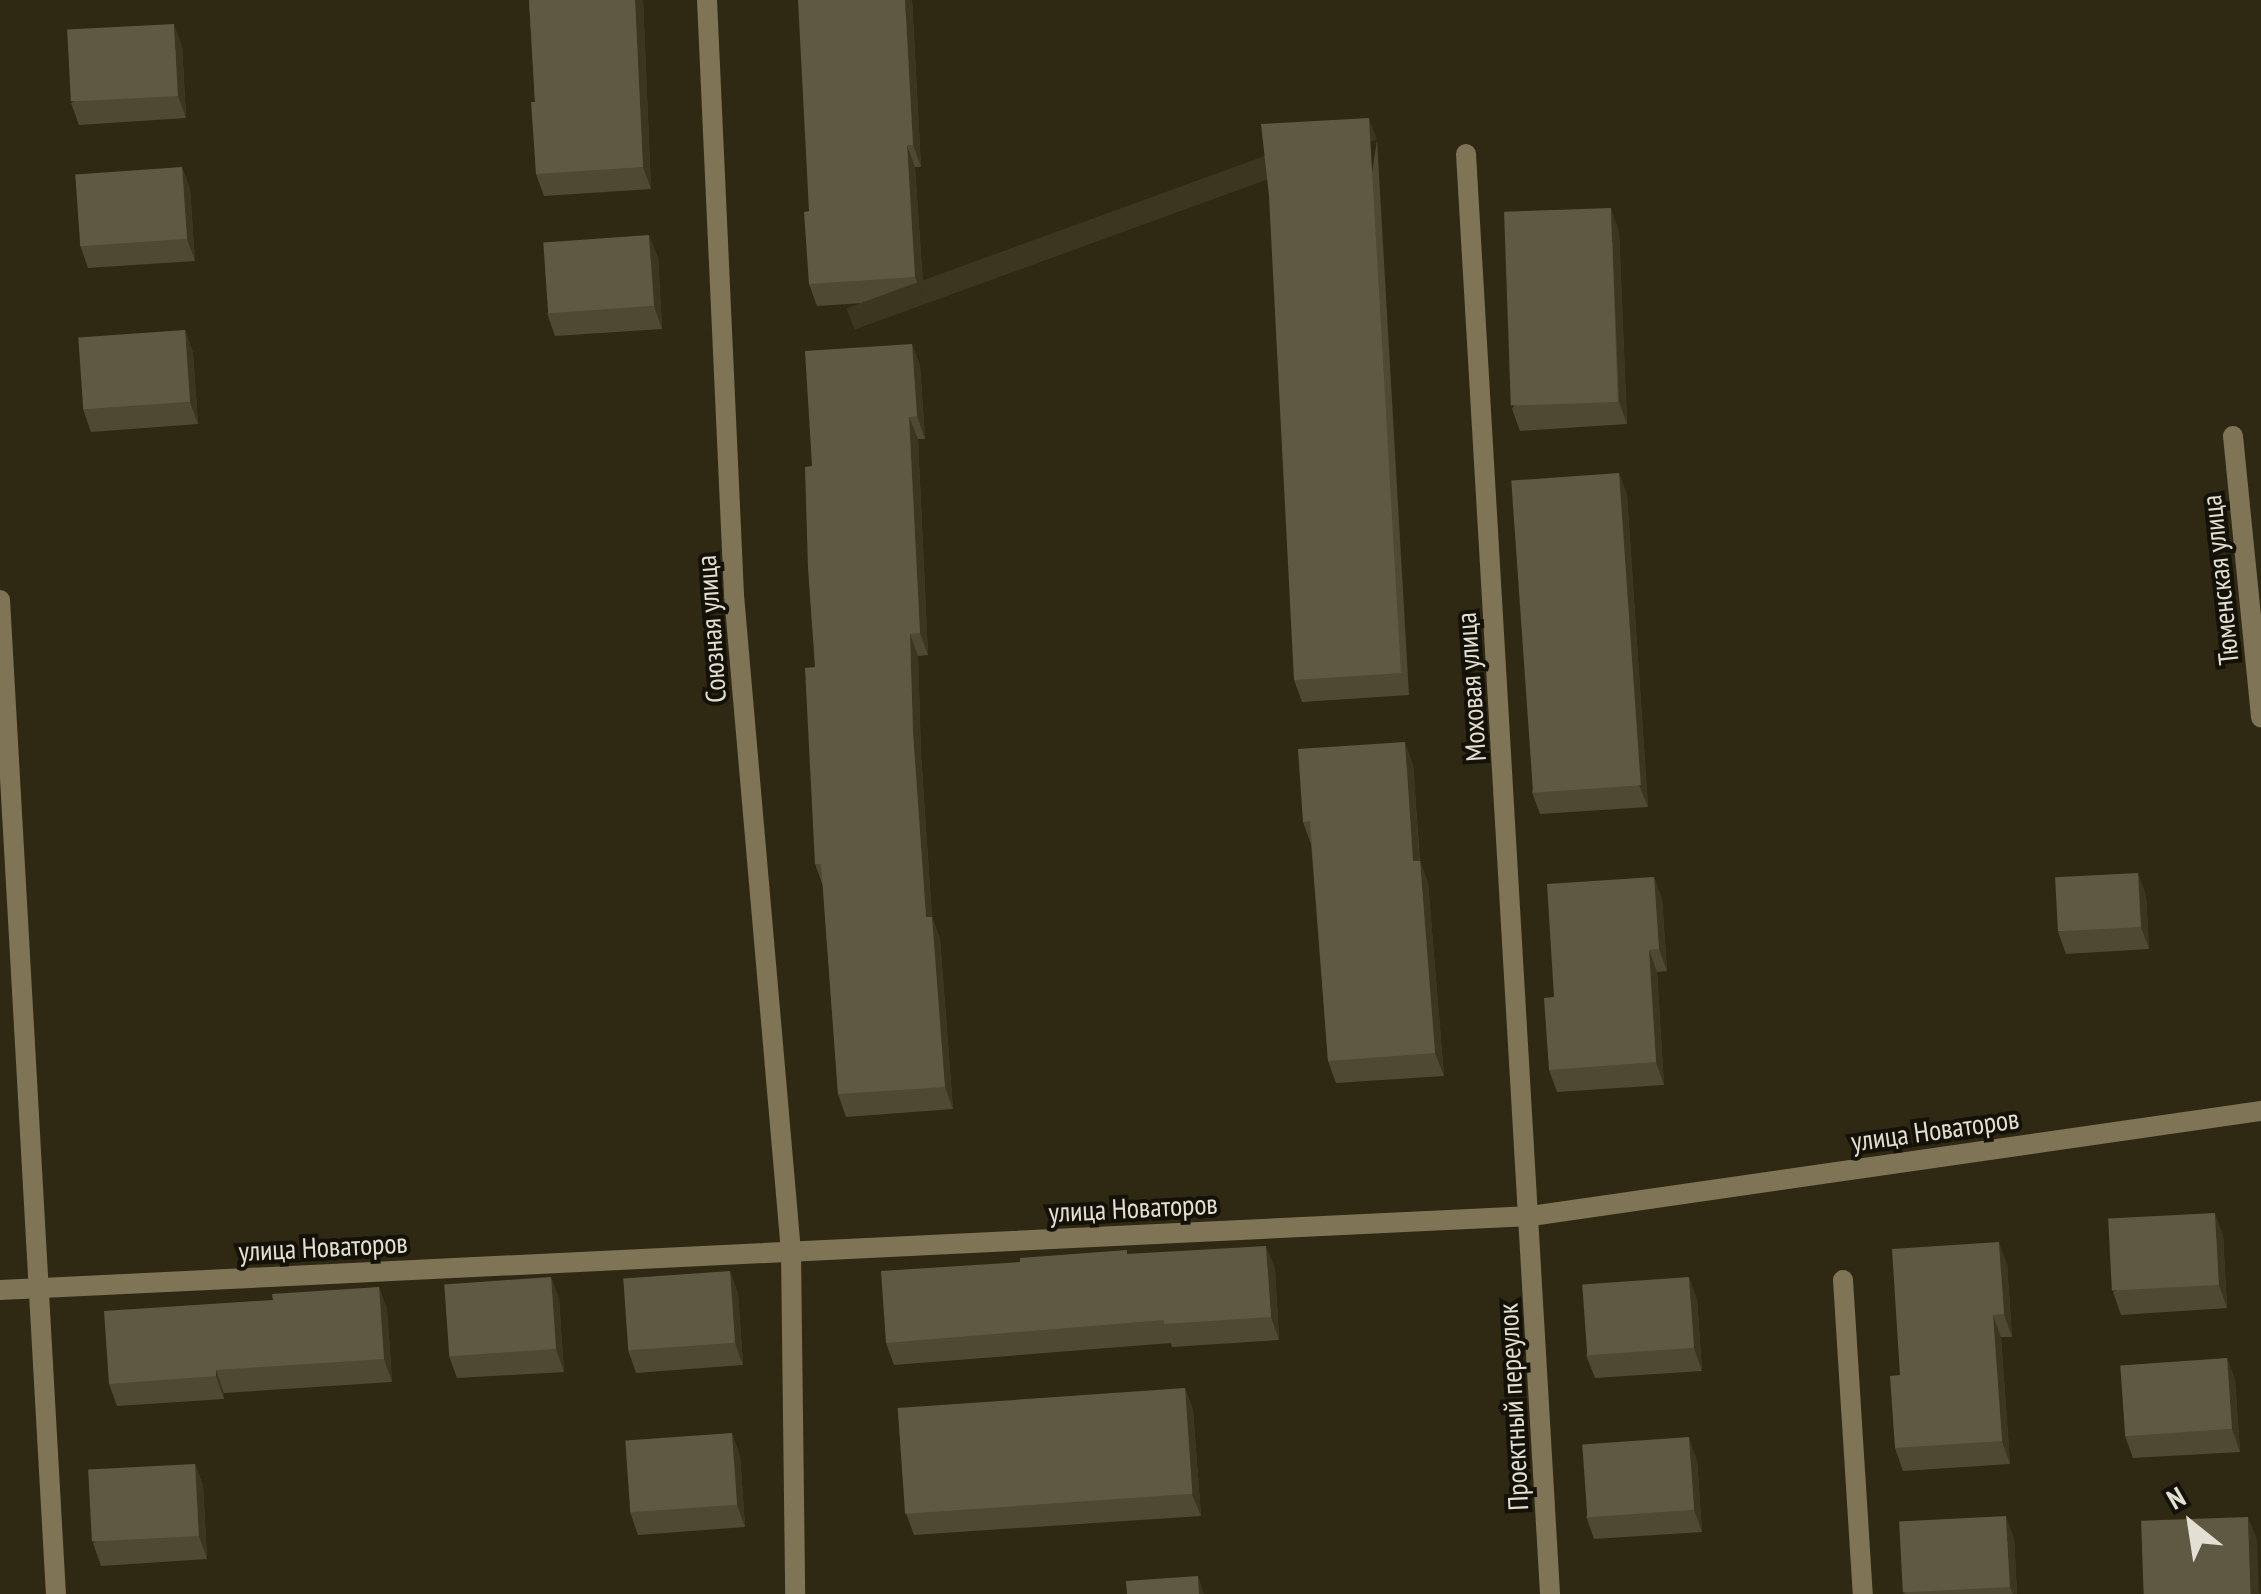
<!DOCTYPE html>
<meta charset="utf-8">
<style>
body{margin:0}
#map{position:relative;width:2261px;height:1594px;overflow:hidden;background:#2f2813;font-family:"PT Sans Narrow",sans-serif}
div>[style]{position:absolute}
.minor>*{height:20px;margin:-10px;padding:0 10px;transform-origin:10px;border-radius:10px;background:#7f7455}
.wall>*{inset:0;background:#4f4833}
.shaded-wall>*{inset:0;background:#3c351f;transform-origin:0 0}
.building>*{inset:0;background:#5f5944;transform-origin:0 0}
span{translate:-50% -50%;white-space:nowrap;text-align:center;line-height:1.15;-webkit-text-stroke:8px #141108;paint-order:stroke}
.street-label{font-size:28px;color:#e4dfd3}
.north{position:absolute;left:2141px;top:1474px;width:100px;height:100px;-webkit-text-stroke:8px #141108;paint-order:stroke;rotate:330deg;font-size:28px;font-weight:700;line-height:40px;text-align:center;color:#e4dfd3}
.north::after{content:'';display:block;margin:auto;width:35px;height:45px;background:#e4dfd3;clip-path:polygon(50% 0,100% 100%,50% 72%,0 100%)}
</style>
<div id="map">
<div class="minor">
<div style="left:707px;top:0;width:596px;rotate:87.4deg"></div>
<div style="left:734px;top:595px;width:659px;rotate:85.04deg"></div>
<div style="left:791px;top:1252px;width:342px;rotate:89.3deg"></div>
<div style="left:1466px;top:154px;width:1442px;rotate:86.66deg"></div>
<div style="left:2233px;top:436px;width:283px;rotate:84.3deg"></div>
<div style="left:0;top:600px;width:996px;rotate:86.78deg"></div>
<div style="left:1843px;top:1280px;width:315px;rotate:86.4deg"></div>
<div style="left:0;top:1290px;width:1533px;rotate:-2.77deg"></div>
<div style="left:1531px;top:1216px;width:738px;rotate:-8.19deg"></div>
</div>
<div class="wall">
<div style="clip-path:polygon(529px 0,643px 0,651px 189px,544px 196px,536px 174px,535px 102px)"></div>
<div style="clip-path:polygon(912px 0,921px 167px,915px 167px,924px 299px,817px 306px,809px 284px,809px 211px)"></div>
<div style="clip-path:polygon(182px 46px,186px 118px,79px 125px,71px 103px)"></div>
<div style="clip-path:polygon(1377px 140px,1409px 695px,1302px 702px,1294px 680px)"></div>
<div style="clip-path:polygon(182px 167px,190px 189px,195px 261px,88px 268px,80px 245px)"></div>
<div style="clip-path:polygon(1619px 231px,1627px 424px,1520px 431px,1512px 409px)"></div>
<div style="clip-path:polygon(658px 257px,662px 329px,555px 336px,547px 313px)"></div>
<div style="clip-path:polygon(185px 330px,193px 353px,198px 424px,91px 432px,83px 409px)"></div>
<div style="clip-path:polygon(912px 344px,920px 366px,925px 439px,918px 439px,928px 655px,918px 656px,921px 755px,932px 917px,940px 939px,953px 1109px,846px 1117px,838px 1094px,823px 886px,815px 864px,815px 667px,812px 466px)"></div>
<div style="clip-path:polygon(1619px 473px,1627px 495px,1648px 807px,1540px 814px,1532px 792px)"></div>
<div style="clip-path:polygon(1413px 764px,1420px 861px,1428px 883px,1444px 1076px,1336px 1083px,1328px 1061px,1311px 844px,1303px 822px)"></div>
<div style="clip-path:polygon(2138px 873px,2146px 896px,2149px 949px,2066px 954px,2058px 932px)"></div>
<div style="clip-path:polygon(1654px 877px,1662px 899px,1667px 971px,1657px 972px,1664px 1085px,1557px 1092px,1549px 1070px)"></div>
<div style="clip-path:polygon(2223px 1235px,2227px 1308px,2121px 1315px,2113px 1292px)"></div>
<div style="clip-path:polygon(1128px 1254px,1275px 1268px,1279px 1340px,1172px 1347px,1171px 1343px,894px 1365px,886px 1343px,1020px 1262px)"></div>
<div style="clip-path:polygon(2007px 1264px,2012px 1337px,2001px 1337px,2010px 1464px,1903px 1471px,1895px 1448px,1900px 1375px)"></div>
<div style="clip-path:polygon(730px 1271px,738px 1294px,743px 1365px,636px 1373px,628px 1350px)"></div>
<div style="clip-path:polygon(551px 1277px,559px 1299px,564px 1372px,457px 1378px,449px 1356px)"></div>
<div style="clip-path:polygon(379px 1287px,387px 1310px,392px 1382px,224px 1393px,224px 1399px,117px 1406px,109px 1384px,273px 1300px)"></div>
<div style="clip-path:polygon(1697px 1299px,1702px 1371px,1595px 1378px,1586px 1355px)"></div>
<div style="clip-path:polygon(2227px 1358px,2235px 1380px,2240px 1452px,2133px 1458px,2125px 1436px)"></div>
<div style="clip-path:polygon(1185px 1388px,1193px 1410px,1201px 1516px,914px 1535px,906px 1513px)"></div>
<div style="clip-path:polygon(740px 1455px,745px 1527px,638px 1535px,630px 1512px)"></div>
<div style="clip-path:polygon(1697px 1460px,1702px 1532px,1594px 1539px,1586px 1516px)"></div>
<div style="clip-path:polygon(195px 1464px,203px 1486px,207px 1559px,101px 1566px,93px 1543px)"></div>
<div style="clip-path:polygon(2014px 1538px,2017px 1594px,1903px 1594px)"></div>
</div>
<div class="shaded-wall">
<div style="clip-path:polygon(635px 0,643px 0,651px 189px,643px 167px)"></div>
<div style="clip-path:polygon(905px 0,912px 0,921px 167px,913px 145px)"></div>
<div style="clip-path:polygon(174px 24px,182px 46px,186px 118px,178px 96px)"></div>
<div style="left:1369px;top:118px;width:23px;height:556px;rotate:70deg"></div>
<div style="clip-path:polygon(907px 145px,915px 167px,924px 299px,915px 277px)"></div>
<div style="clip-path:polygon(182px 167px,190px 189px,195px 261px,187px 239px)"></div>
<div style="clip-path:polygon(1611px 208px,1619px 231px,1627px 424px,1619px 402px)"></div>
<div style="clip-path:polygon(649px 235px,658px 257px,662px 329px,654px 306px)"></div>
<div style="clip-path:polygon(185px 330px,193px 353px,198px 424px,190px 402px)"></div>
<div style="clip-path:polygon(912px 344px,920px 366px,925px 439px,917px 416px)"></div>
<div style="clip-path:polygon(909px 417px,918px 439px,928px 655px,920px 633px)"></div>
<div style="clip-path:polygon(1619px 473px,1627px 495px,1648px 807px,1639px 785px)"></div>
<div style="clip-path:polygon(910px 634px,918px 656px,921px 755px,932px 917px,940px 939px,953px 1109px,945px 1087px,926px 917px,913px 733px)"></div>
<div style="clip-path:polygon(1405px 742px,1413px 764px,1421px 884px,1413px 861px)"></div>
<div style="clip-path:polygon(1420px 861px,1428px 883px,1444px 1076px,1435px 1053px)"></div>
<div style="clip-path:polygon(2138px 873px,2146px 896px,2149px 949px,2141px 927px)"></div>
<div style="clip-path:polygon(1654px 877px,1662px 899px,1667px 971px,1659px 949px)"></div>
<div style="clip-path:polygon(1649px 950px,1657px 972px,1664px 1085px,1656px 1062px)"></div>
<div style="clip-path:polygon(2215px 1213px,2223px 1235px,2227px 1308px,2219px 1285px)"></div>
<div style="clip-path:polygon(1999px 1242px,2007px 1264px,2012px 1337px,2004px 1314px)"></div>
<div style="clip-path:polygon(1266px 1246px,1275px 1268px,1279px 1340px,1271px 1317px)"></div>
<div style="clip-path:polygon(730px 1271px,738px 1294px,743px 1365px,735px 1343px)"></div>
<div style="clip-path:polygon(551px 1277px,559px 1299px,564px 1372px,556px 1349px)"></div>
<div style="clip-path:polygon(1689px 1277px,1697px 1299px,1702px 1371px,1694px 1348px)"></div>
<div style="clip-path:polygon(379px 1287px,387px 1310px,392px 1382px,384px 1359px)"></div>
<div style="clip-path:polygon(1993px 1315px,2001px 1337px,2010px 1464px,2002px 1441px)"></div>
<div style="clip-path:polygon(2227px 1358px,2235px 1380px,2240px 1452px,2232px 1429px)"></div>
<div style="clip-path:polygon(216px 1370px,224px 1393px,224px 1399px,216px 1376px)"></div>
<div style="clip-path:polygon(1185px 1388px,1193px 1410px,1201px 1516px,1192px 1494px)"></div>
<div style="clip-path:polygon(732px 1433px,740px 1455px,745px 1527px,737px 1505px)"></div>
<div style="clip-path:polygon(1689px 1437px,1697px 1460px,1702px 1532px,1694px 1510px)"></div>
<div style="clip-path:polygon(195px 1464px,203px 1486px,207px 1559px,199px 1536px)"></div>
<div style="clip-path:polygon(2006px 1516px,2014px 1538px,2017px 1594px,2013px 1594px,2010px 1587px)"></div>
<div style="clip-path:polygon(2248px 1517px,2257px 1539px,2259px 1594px,2251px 1594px)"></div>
<div style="clip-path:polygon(1198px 1576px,1204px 1594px,1199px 1594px)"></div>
</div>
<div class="building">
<div style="clip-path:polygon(529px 0,635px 0,643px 167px,536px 174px,531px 102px,535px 102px)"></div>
<div style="clip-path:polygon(798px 0,905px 0,913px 145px,907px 145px,915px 277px,809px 284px,804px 212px,809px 211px)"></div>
<div style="left:174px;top:24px;width:72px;height:107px;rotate:87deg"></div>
<div style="clip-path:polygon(1369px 118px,1401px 673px,1294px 680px,1269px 196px,1261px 124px)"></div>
<div style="left:182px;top:167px;width:72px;height:107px;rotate:86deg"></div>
<div style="left:1611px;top:208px;width:194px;height:107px;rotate:88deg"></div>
<div style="left:649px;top:235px;width:71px;height:106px;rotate:86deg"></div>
<div style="left:185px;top:330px;width:72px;height:107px;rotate:86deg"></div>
<div style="clip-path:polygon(912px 344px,917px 416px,909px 417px,920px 633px,910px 634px,913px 733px,926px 917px,932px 917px,945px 1087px,838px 1094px,821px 864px,815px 864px,805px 668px,815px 667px,808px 568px,805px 467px,812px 466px,805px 351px)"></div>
<div style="left:1619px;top:473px;width:313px;height:108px;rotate:86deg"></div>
<div style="clip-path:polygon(1405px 742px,1413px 861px,1420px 861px,1435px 1053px,1328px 1061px,1310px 821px,1303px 822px,1298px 749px)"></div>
<div style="left:2138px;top:873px;width:54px;height:83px;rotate:87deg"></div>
<div style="clip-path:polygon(1654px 877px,1659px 949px,1649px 950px,1656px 1062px,1549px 1070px,1544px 998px,1554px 997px,1547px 884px)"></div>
<div style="left:2215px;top:1213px;width:72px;height:107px;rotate:87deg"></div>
<div style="clip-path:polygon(1999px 1242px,2004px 1314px,1993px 1315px,2002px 1441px,1895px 1448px,1890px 1376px,1900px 1375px,1892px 1249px)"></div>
<div style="clip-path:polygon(1266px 1246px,1271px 1317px,1164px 1324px,1164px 1320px,886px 1343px,881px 1271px,1020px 1262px,1020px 1258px,1127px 1250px,1127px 1254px)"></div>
<div style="left:730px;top:1271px;width:72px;height:107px;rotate:86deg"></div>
<div style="left:551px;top:1277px;width:72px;height:107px;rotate:86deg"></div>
<div style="left:1689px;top:1277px;width:71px;height:107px;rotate:86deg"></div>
<div style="clip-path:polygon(379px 1287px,384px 1359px,216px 1370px,216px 1376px,109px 1384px,104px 1311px,273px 1300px,272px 1294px)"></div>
<div style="left:2227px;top:1358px;width:71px;height:107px;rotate:86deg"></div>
<div style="left:1185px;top:1388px;width:106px;height:288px;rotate:86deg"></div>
<div style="left:732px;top:1433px;width:72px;height:107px;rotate:86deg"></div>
<div style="left:1689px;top:1437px;width:73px;height:107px;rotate:86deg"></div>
<div style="left:195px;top:1464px;width:72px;height:107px;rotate:87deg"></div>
<div style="left:2006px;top:1516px;width:71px;height:107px;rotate:87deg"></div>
<div style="left:2248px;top:1517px;width:77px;height:107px;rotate:88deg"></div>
<div style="clip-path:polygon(1198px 1576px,1199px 1594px,1127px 1594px,1126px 1581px)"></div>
</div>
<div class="street-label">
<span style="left:2220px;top:580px;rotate:-96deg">Тюменская улица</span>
<span style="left:711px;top:629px;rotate:-94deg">Союзная улица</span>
<span style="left:1471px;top:687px;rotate:-94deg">Моховая улица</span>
<span style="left:1935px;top:1130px;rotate:-8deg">улица Новаторов</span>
<span style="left:1133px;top:1208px;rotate:-3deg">улица Новаторов</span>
<span style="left:323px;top:1247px;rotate:-3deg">улица Новаторов</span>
<span style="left:1513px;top:1407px;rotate:-93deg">Проектный переулок</span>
</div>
<div class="north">N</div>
</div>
